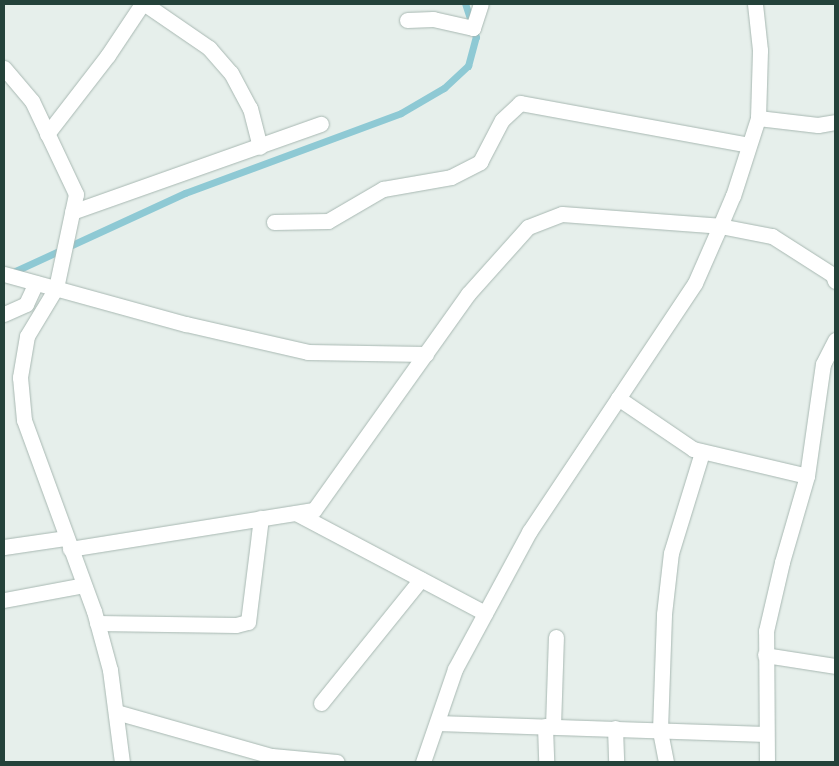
<!DOCTYPE html>
<style>
body{margin:0}
#map{position:relative;width:839px;height:766px;overflow:hidden;background:#e6efeb;font-family:"Asap Condensed",sans-serif}
div>[style]{position:absolute}
.stream>*{height:7px;margin:-3.5px;padding:0 3.5px;transform-origin:3.5px;border-radius:3.5px;background:#8ec9d4}
.roads{filter:drop-shadow(0 0 1px #a8b8b2) drop-shadow(0 0 1px #a8b8b2)}
.minor>*{height:15px;margin:-7.5px;padding:0 7.5px;transform-origin:7.5px;border-radius:7.5px;background:#fff}
span{translate:-50% -50%;white-space:nowrap;text-align:center;line-height:1.15;-webkit-text-stroke:5px #f7fbf9;paint-order:stroke}
.frame{position:absolute;inset:0;border:5px solid #24423a;pointer-events:none}
</style>
<div id="map">
<div class="stream">
<div style="left:11px;top:273px;width:192px;rotate:-24.7deg"></div>
<div style="left:185px;top:193px;width:230px;rotate:-20.3deg"></div>
<div style="left:401px;top:113px;width:50px;rotate:-30.2deg"></div>
<div style="left:444px;top:88px;width:33px;rotate:-43deg"></div>
<div style="left:468px;top:66px;width:30px;rotate:-75deg"></div>
<div style="left:476px;top:37px;width:35px;rotate:-108deg"></div>
</div>
<div class="roads">
<div class="minor">
<div style="left:145px;top:4px;width:78px;rotate:34.5deg"></div>
<div style="left:209px;top:48px;width:33px;rotate:49deg"></div>
<div style="left:231px;top:73px;width:40px;rotate:62deg"></div>
<div style="left:250px;top:108px;width:40px;rotate:75.6deg"></div>
<div style="left:407px;top:20px;width:26px;rotate:-2deg"></div>
<div style="left:433px;top:19px;width:41px;rotate:12.7deg"></div>
<div style="left:473px;top:28px;width:25px;rotate:-72deg"></div>
<div style="left:4px;top:68px;width:43px;rotate:49.7deg"></div>
<div style="left:32px;top:101px;width:103px;rotate:64.7deg"></div>
<div style="left:76px;top:194px;width:96px;rotate:102deg"></div>
<div style="left:56px;top:288px;width:56px;rotate:121.1deg"></div>
<div style="left:27px;top:336px;width:42px;rotate:99.7deg"></div>
<div style="left:20px;top:377px;width:43px;rotate:84.7deg"></div>
<div style="left:24px;top:420px;width:203px;rotate:69.9deg"></div>
<div style="left:94px;top:611px;width:61px;rotate:74.8deg"></div>
<div style="left:110px;top:670px;width:93px;rotate:82.6deg"></div>
<div style="left:758px;top:118px;width:60px;rotate:6.7deg"></div>
<div style="left:818px;top:125px;width:17px;rotate:-10deg"></div>
<div style="left:47px;top:134px;width:100px;rotate:-52.3deg"></div>
<div style="left:108px;top:55px;width:61px;rotate:-56.3deg"></div>
<div style="left:72px;top:212px;width:264px;rotate:-19.5deg"></div>
<div style="left:274px;top:222px;width:54px;rotate:-1.1deg"></div>
<div style="left:328px;top:221px;width:64px;rotate:-30.2deg"></div>
<div style="left:383px;top:189px;width:69px;rotate:-10deg"></div>
<div style="left:451px;top:177px;width:33px;rotate:-27deg"></div>
<div style="left:480px;top:162px;width:47px;rotate:-62.4deg"></div>
<div style="left:502px;top:120px;width:25px;rotate:-43deg"></div>
<div style="left:520px;top:103px;width:232px;rotate:10.4deg"></div>
<div style="left:4px;top:274px;width:189px;rotate:15.4deg"></div>
<div style="left:186px;top:324px;width:125px;rotate:12.9deg"></div>
<div style="left:308px;top:352px;width:118px;rotate:1deg"></div>
<div style="left:4px;top:314px;width:24px;rotate:-24deg"></div>
<div style="left:26px;top:304px;width:23px;rotate:-65deg"></div>
<div style="left:618px;top:398px;width:91px;rotate:34.2deg"></div>
<div style="left:693px;top:449px;width:117px;rotate:13.3deg"></div>
<div style="left:296px;top:513px;width:214px;rotate:27.9deg"></div>
<div style="left:4px;top:547px;width:63px;rotate:-8.3deg"></div>
<div style="left:70px;top:549px;width:247px;rotate:-9.1deg"></div>
<div style="left:314px;top:510px;width:265px;rotate:-54.5deg"></div>
<div style="left:468px;top:294px;width:90px;rotate:-48.2deg"></div>
<div style="left:528px;top:227px;width:36px;rotate:-21deg"></div>
<div style="left:562px;top:214px;width:158px;rotate:4.3deg"></div>
<div style="left:720px;top:226px;width:53px;rotate:10.9deg"></div>
<div style="left:772px;top:236px;width:72px;rotate:32.6deg"></div>
<div style="left:833px;top:275px;width:6px;rotate:72deg"></div>
<div style="left:4px;top:600px;width:81px;rotate:-10.6deg"></div>
<div style="left:97px;top:623px;width:139px;rotate:0.8deg"></div>
<div style="left:236px;top:625px;width:12px;rotate:-14deg"></div>
<div style="left:248px;top:622px;width:105px;rotate:-82.9deg"></div>
<div style="left:765px;top:655px;width:71px;rotate:8.9deg"></div>
<div style="left:321px;top:703px;width:159px;rotate:-51.1deg"></div>
<div style="left:116px;top:712px;width:162px;rotate:15.8deg"></div>
<div style="left:272px;top:756px;width:65px;rotate:5.3deg"></div>
<div style="left:437px;top:723px;width:329px;rotate:1.9deg"></div>
<div style="left:545px;top:726px;width:36px;rotate:88deg"></div>
<div style="left:553px;top:726px;width:89px;rotate:-88.1deg"></div>
<div style="left:615px;top:728px;width:34px;rotate:88deg"></div>
<div style="left:423px;top:762px;width:98px;rotate:-71deg"></div>
<div style="left:455px;top:669px;width:156px;rotate:-61.6deg"></div>
<div style="left:529px;top:532px;width:299px;rotate:-56.3deg"></div>
<div style="left:695px;top:283px;width:62px;rotate:-66.3deg"></div>
<div style="left:720px;top:226px;width:33px;rotate:-67deg"></div>
<div style="left:733px;top:196px;width:82px;rotate:-72.2deg"></div>
<div style="left:758px;top:118px;width:68px;rotate:-88.3deg"></div>
<div style="left:760px;top:50px;width:46px;rotate:-96.2deg"></div>
<div style="left:666px;top:762px;width:33px;rotate:-101deg"></div>
<div style="left:660px;top:730px;width:116px;rotate:-88deg"></div>
<div style="left:664px;top:614px;width:61px;rotate:-83.5deg"></div>
<div style="left:671px;top:553px;width:106px;rotate:-72.9deg"></div>
<div style="left:767px;top:762px;width:131px;rotate:-90.4deg"></div>
<div style="left:766px;top:631px;width:71px;rotate:-76.9deg"></div>
<div style="left:782px;top:562px;width:90px;rotate:-73.8deg"></div>
<div style="left:807px;top:476px;width:113px;rotate:-81.9deg"></div>
<div style="left:823px;top:364px;width:27px;rotate:-63deg"></div>
</div>
</div>
<div class="frame"></div>
</div>
